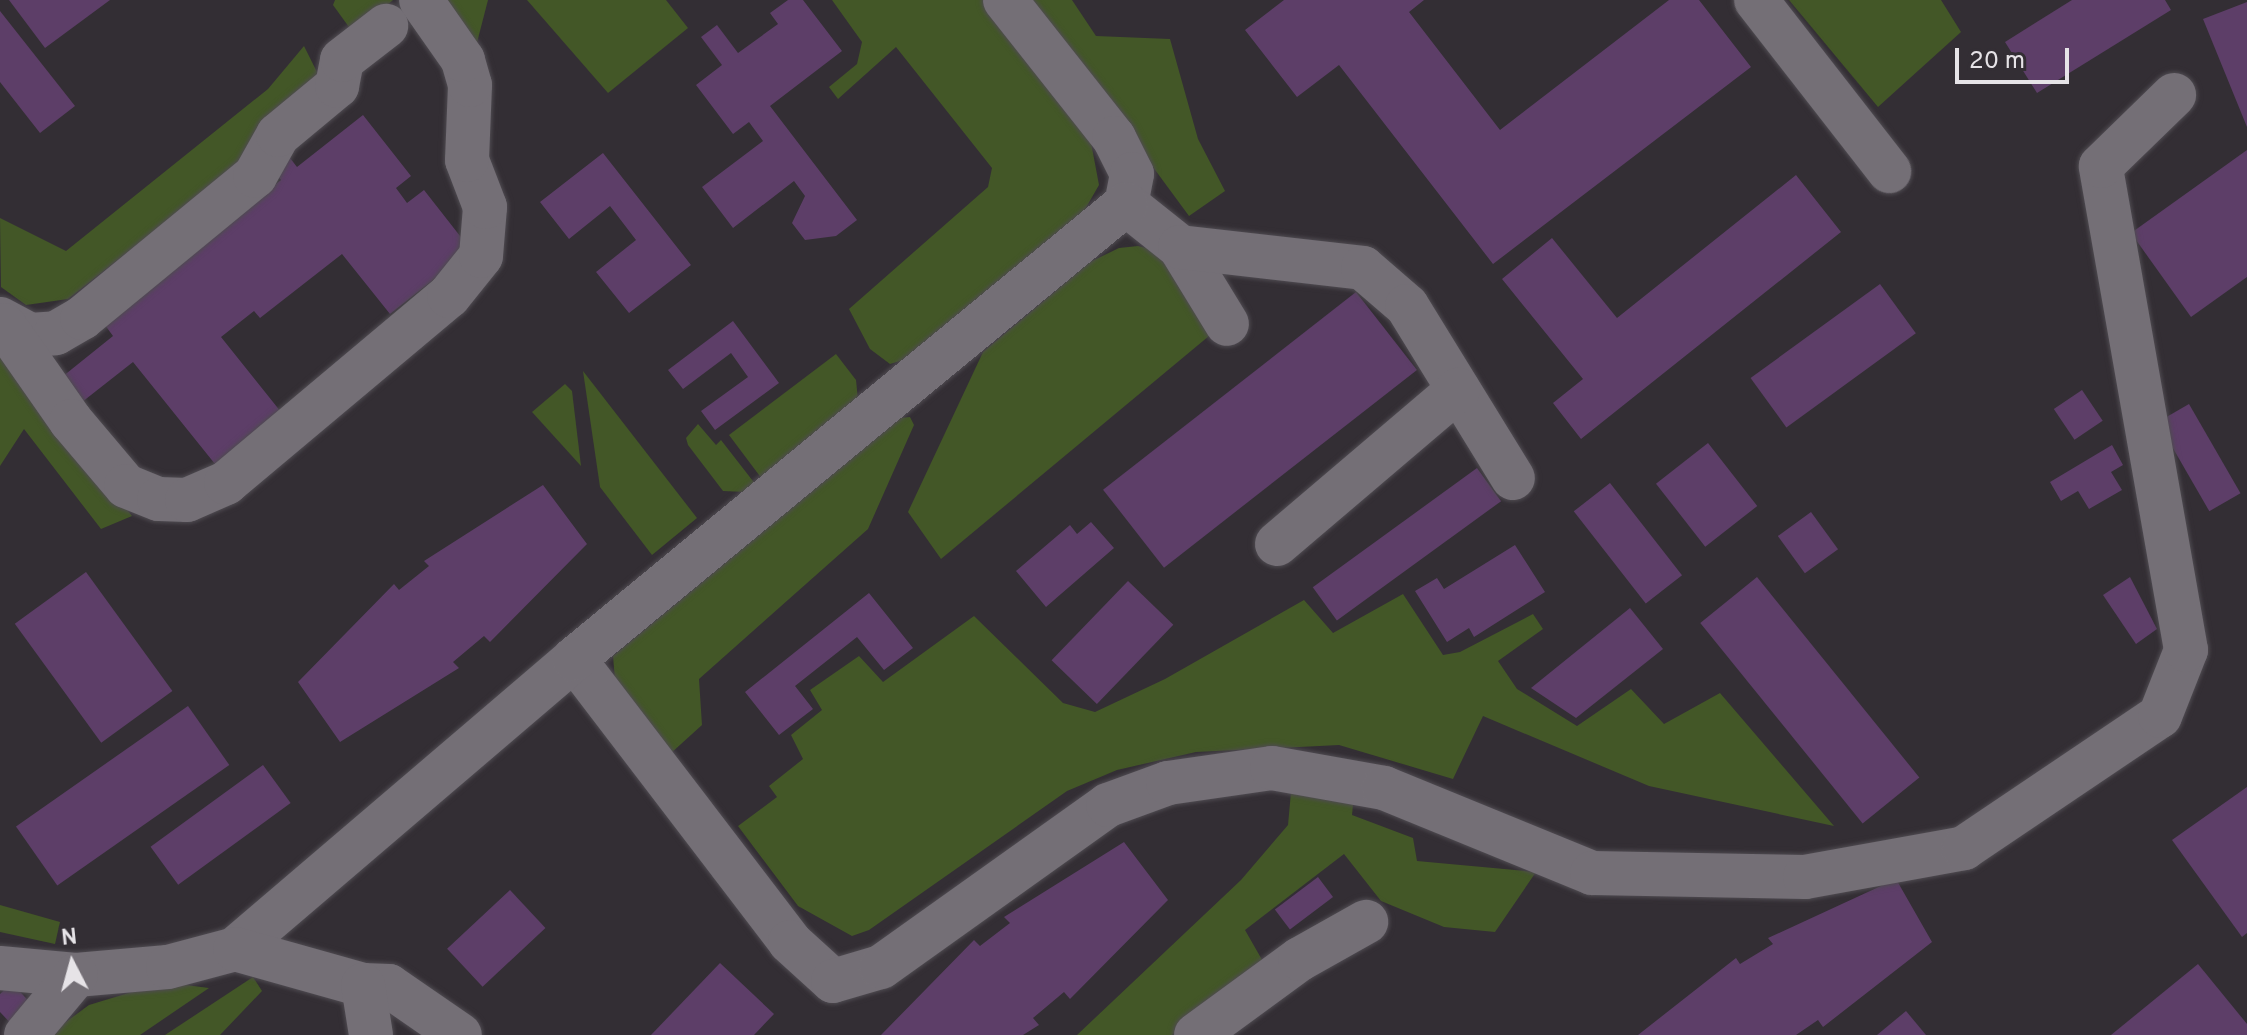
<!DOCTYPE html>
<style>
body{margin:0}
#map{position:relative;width:2247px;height:1035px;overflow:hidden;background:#332e34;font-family:Overpass,sans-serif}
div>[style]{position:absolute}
.green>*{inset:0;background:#435727}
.building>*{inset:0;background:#5d3e68;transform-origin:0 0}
.roads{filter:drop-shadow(0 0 2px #4f4b51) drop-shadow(0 0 2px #4f4b51)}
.minor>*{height:44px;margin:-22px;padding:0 22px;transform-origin:22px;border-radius:22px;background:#746f76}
span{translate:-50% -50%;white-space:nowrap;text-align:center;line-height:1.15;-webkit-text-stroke:7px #332e34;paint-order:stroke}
.north{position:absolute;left:32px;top:923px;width:80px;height:80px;-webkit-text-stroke:6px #332e34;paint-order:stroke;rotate:354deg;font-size:22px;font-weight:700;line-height:32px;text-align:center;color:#e6e3e7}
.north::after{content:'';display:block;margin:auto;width:28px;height:36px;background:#e6e3e7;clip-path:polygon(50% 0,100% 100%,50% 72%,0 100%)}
.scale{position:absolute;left:1955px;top:48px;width:114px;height:36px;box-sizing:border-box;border:4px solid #e6e3e7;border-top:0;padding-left:10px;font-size:24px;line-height:28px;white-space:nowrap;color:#e6e3e7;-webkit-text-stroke:6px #332e34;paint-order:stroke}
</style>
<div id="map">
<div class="green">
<div style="clip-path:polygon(335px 0,393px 0,354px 34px,333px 5px)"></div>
<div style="clip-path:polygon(434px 0,488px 0,473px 58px)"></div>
<div style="clip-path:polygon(527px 0,666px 0,688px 28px,608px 93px)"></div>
<div style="clip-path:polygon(832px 0,983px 0,1090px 137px,1099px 185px,1080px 218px,917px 356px,890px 364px,870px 349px,849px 309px,988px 187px,992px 168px,896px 47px,838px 99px,829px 87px,857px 64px,862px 42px)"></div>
<div style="clip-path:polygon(1030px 0,1072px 0,1096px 36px,1170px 39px,1198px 139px,1225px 191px,1189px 216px)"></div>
<div style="clip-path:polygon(1789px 0,1941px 0,1961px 32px,1878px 107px)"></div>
<div style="clip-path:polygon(304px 46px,322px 82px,223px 177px,68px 299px,26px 305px,1px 287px,0 218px,66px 251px,268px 89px)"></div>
<div style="clip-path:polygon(1138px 246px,1159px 251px,1215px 331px,941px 559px,908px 512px,983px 352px,1090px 262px,1119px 248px)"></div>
<div style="clip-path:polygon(0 347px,132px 516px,101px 529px,24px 429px,0 466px)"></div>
<div style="clip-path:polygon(836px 354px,856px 380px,858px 400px,762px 479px,729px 435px)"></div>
<div style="clip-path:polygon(583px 371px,697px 518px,652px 555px,600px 487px)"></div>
<div style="clip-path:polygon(565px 384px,572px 391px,581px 466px,532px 412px)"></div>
<div style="clip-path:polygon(910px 417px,914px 425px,868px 529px,699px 679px,702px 725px,670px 754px,615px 680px,613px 656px,900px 418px)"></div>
<div style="clip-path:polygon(698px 424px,716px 445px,721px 440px,756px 485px,745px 492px,723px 491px,688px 445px,686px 438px)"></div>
<div style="clip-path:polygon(1403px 594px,1443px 655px,1460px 652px,1533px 614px,1543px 629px,1498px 661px,1517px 689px,1577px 726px,1631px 689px,1664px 724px,1720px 693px,1834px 826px,1649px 786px,1483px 716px,1453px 779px,1339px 745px,1196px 752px,1117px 770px,1067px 791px,869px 930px,852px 936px,798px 906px,738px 826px,777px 797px,769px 786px,803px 759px,791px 735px,822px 710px,810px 690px,859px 656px,883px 682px,974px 616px,1063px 703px,1095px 712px,1165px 679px,1304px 600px,1333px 633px)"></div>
<div style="clip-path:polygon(1291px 792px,1354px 795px,1352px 815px,1413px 838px,1417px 861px,1536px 872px,1495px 932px,1444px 927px,1381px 901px,1344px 854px,1245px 930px,1265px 965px,1172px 1035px,1077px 1035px,1241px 880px,1288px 825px)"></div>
<div style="clip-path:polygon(0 905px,60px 922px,55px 944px,0 932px)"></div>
<div style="clip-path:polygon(253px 977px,262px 991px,220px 1035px,165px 1035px)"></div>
<div style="clip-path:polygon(186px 985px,209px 988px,140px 1035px,48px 1035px,89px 1005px,135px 991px)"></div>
</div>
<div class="building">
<div style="clip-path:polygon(9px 0,110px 0,45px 48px)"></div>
<div style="clip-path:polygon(788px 0,803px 0,842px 51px,770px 106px,857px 220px,836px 236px,805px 240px,792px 223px,805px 196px,794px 181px,733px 228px,702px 187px,763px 141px,749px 122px,733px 134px,696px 85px,722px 65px,701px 37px,717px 25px,738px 53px,778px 24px,770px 13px)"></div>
<div style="clip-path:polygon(1284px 0,1424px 0,1409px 12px,1500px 130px,1669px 0,1699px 0,1751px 67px,1493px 264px,1339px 65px,1297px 97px,1245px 30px)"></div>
<div style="clip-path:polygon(2072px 0,2165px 0,2171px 10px,2037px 93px,2005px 42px)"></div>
<div style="clip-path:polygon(2247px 2px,2247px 127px,2203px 19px)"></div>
<div style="clip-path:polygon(0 11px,75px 106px,40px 133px,0 82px)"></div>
<div style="clip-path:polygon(363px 115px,411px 176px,396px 188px,407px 203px,424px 190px,471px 250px,390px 314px,342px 254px,260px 318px,254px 311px,221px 337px,285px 417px,219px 469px,133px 362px,77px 406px,57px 381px,113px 336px,102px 321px,281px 180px,273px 170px,290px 158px,297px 167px)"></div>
<div style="clip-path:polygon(2247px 150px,2247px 277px,2191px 317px,2131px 233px)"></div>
<div style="clip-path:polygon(603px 153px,691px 265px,629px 313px,596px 272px,636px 240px,610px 206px,569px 239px,540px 202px)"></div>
<div style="clip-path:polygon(1796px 175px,1841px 232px,1581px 439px,1553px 403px,1583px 379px,1502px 279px,1552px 238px,1617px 318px)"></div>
<div style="left:1880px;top:284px;width:61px;height:160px;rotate:54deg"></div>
<div style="left:1356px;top:292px;width:99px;height:321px;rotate:52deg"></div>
<div style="clip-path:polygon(733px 321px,779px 383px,715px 430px,701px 411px,748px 377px,731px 353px,683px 389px,668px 370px)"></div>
<div style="left:2082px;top:390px;width:37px;height:34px;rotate:56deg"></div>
<div style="left:2189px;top:404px;width:103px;height:36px;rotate:60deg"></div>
<div style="left:1708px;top:443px;width:80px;height:66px;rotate:52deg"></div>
<div style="clip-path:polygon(2112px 445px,2123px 465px,2111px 472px,2122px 490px,2089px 509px,2078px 491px,2061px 501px,2050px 482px)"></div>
<div style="left:1477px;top:468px;width:41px;height:203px;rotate:54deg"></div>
<div style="left:1610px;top:483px;width:117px;height:46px;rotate:52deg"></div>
<div style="clip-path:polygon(543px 485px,587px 544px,490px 642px,484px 636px,453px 662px,459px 668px,340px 742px,298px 682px,394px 584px,399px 590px,429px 566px,424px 561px)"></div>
<div style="left:1811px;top:512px;width:46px;height:41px;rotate:54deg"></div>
<div style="clip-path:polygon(1091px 522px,1114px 548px,1046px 607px,1016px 571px,1070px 525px,1077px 534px)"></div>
<div style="clip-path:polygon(1515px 545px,1545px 592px,1474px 637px,1469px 628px,1447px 642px,1415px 591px,1437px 578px,1444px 589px)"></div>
<div style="left:86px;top:572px;width:147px;height:88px;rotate:54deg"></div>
<div style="left:1757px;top:577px;width:258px;height:73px;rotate:51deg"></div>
<div style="clip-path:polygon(2130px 577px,2157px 629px,2136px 644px,2103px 595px)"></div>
<div style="left:1128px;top:581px;width:63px;height:110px;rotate:44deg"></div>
<div style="clip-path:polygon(869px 593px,913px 648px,884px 670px,857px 637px,795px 686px,813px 709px,779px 735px,745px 692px)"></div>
<div style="clip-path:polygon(1630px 608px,1663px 649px,1576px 718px,1531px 688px)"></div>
<div style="left:188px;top:706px;width:72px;height:210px;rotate:55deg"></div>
<div style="left:263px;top:765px;width:47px;height:139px;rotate:54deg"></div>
<div style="clip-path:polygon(2247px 787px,2247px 933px,2242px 937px,2172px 840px)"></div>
<div style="clip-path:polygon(1124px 842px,1168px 900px,1070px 999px,1064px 992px,1033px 1018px,1039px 1025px,1023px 1035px,881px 1035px,974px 940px,980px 946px,1010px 923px,1004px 917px)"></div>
<div style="left:1318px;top:877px;width:25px;height:54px;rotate:53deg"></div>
<div style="clip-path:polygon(1896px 879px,1932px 942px,1823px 1027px,1818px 1020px,1796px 1035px,1638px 1035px,1736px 958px,1740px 964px,1773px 944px,1768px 938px)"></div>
<div style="left:510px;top:890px;width:52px;height:86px;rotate:47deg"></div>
<div style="clip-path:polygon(720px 963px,774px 1014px,754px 1035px,651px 1035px)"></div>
<div style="clip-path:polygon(2198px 964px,2247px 1024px,2247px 1035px,2111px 1035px)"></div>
<div style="clip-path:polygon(12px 983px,35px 1008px,15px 1028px,0 1012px,0 994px)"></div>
<div style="clip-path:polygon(1906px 1011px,1926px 1035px,1877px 1035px)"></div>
</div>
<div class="roads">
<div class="minor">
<div style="left:1005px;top:0;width:176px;rotate:51.7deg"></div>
<div style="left:1114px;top:138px;width:40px;rotate:63.4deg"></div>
<div style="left:1132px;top:174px;width:31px;rotate:101deg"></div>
<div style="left:1126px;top:204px;width:69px;rotate:38.5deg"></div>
<div style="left:1180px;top:247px;width:90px;rotate:58.6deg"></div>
<div style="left:1756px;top:0;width:217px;rotate:52.1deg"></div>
<div style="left:1180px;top:247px;width:184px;rotate:6.5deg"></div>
<div style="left:1363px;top:268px;width:58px;rotate:40.8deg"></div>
<div style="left:1407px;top:306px;width:202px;rotate:58.4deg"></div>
<div style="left:0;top:319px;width:34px;rotate:28deg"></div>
<div style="left:30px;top:335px;width:26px;rotate:-4deg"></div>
<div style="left:56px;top:333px;width:30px;rotate:-30deg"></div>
<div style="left:82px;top:318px;width:224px;rotate:-39.4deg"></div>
<div style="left:255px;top:176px;width:47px;rotate:-60.7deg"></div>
<div style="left:278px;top:135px;width:77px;rotate:-39.7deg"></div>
<div style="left:337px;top:86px;width:26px;rotate:-79deg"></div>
<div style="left:342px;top:60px;width:56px;rotate:-37.7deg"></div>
<div style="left:4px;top:325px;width:117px;rotate:55.1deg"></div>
<div style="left:71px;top:421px;width:85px;rotate:49.8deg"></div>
<div style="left:126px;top:486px;width:35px;rotate:22deg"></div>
<div style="left:159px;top:499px;width:28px;rotate:2deg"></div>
<div style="left:187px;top:500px;width:43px;rotate:-23.6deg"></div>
<div style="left:226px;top:483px;width:291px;rotate:-40deg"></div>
<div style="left:449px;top:296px;width:51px;rotate:-51.3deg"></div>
<div style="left:481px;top:256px;width:49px;rotate:-85.3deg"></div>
<div style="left:485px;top:207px;width:50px;rotate:-111deg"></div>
<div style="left:467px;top:160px;width:75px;rotate:-87.7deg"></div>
<div style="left:470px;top:85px;width:26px;rotate:-106deg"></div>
<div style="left:463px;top:60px;width:73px;rotate:-125deg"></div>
<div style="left:1277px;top:544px;width:238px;rotate:-40.4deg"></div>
<div style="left:574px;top:659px;width:356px;rotate:52.6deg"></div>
<div style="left:790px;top:942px;width:58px;rotate:42.2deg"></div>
<div style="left:833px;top:981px;width:50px;rotate:-16.3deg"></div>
<div style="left:881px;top:967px;width:279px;rotate:-35.5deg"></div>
<div style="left:1108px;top:805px;width:64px;rotate:-20.1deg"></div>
<div style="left:1168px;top:783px;width:105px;rotate:-8.2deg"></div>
<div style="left:1272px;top:768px;width:114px;rotate:10.1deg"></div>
<div style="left:1384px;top:788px;width:225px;rotate:22.2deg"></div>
<div style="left:1592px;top:873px;width:213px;rotate:1.1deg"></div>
<div style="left:1805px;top:877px;width:162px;rotate:-10.3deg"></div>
<div style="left:1964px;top:848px;width:236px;rotate:-34deg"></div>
<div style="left:2160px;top:716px;width:71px;rotate:-68.5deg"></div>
<div style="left:2186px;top:650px;width:491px;rotate:-100deg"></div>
<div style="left:2101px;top:166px;width:102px;rotate:-44.2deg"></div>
<div style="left:235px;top:949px;width:446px;rotate:-40.5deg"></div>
<div style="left:574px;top:659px;width:715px;rotate:-39.5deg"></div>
<div style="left:0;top:968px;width:76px;rotate:5.3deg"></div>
<div style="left:76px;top:975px;width:92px;rotate:-5deg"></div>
<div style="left:168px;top:967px;width:69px;rotate:-15deg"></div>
<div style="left:235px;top:949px;width:133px;rotate:15.7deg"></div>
<div style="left:363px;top:985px;width:26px;rotate:2deg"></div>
<div style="left:389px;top:986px;width:86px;rotate:34.6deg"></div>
<div style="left:363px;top:985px;width:51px;rotate:80.9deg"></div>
<div style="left:26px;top:1035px;width:78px;rotate:-50.2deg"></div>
<div style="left:1196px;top:1035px;width:129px;rotate:-36.2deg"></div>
<div style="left:1300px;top:959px;width:76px;rotate:-29.3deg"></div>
</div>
</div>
<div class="north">N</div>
<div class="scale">20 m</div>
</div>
